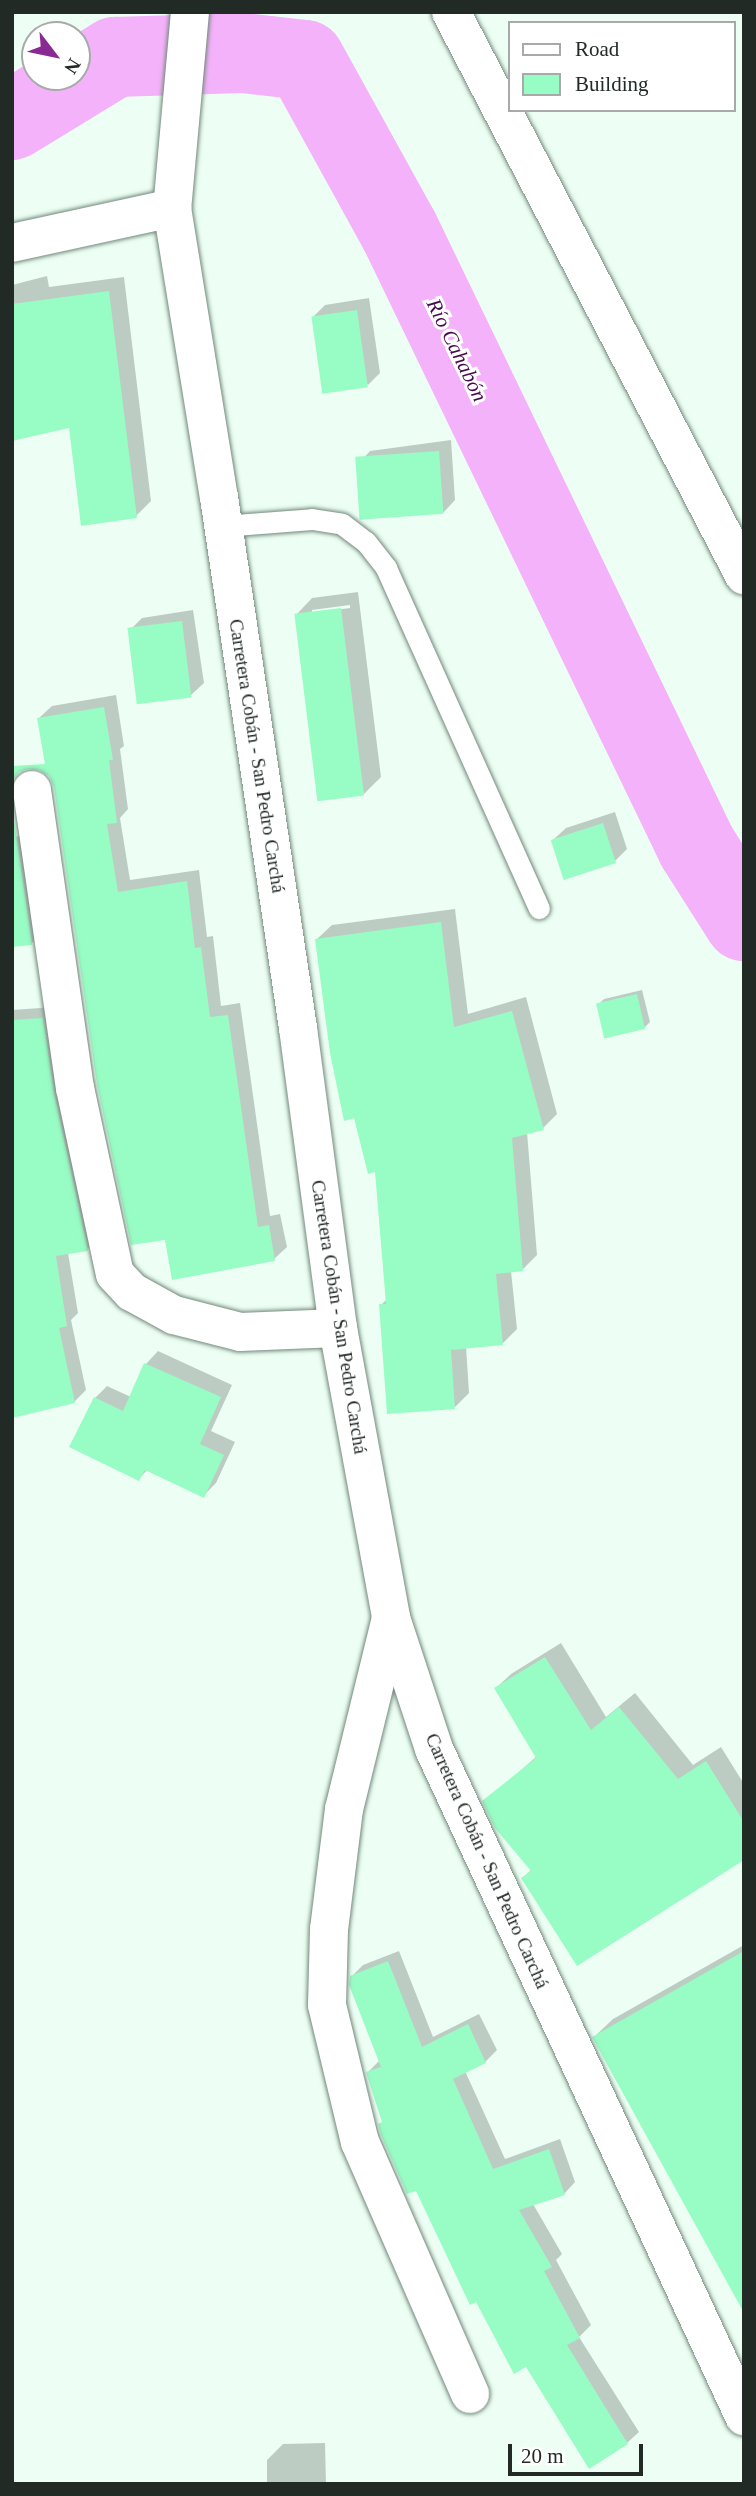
<!DOCTYPE html>
<meta charset="utf-8">
<style>
body{margin:0}
#map{position:relative;width:756px;height:2496px;overflow:hidden;background:#edfff4;font-family:"Times New Roman",serif}
div>[style]{position:absolute}
.shadow>*{inset:0;background:#0003}
.river>*{height:80px;margin:-40px;padding:0 40px;transform-origin:40px;border-radius:40px;background:#f4b2fb}
.building>*{inset:0;background:#98fcc5;transform-origin:0 0}
.roads{filter:drop-shadow(0 0 2px #73887c) drop-shadow(0 0 2px #73887c)}
.lane>*{height:21px;margin:-10.5px;padding:0 10.5px;transform-origin:10.5px;border-radius:10.5px;background:#fff}
.street>*{height:38px;margin:-19px;padding:0 19px;transform-origin:19px;border-radius:19px;background:#fff}
.secondary>*{height:38px;margin:-19px;padding:0 19px;transform-origin:19px;border-radius:19px;background:#fff}
span{translate:-50% -50%;white-space:nowrap;text-align:center;line-height:1.15;-webkit-text-stroke:6px #fff;paint-order:stroke}
.street-label{font-size:19px;color:#222a25}
.water-label{font-size:21px;color:#450a4d;font-style:italic}
.frame{position:absolute;inset:0;border:14px solid #222a25;pointer-events:none}
.legend{position:absolute;left:508px;top:21px;width:228px;height:91px;box-sizing:border-box;background:#fff;border:2px solid #a7aaa8;margin:0;padding:9px 12px;list-style:none;font-size:21px;color:#222a25}
.legend li{display:flex;align-items:center;gap:14px;height:35px}
.legend b{width:35px;border:2px solid #a7aaa8}
.north{position:absolute;left:21px;top:21px;width:70px;height:70px;box-sizing:border-box;background:#fff;border:2px solid #a7aaa8;border-radius:50%;rotate:122deg;font-size:19px;font-weight:700;line-height:28px;text-align:center;color:#222a25}
.north::after{content:'';display:block;margin:auto;width:24px;height:32px;background:#892a94;clip-path:polygon(50% 0,100% 100%,50% 72%,0 100%)}
.scale{position:absolute;left:508px;top:2444px;width:135px;height:32px;box-sizing:border-box;border:4px solid #222a25;border-top:0;padding-left:9px;font-size:21px;line-height:24px;white-space:nowrap;color:#222a25;-webkit-text-stroke:5px #fff;paint-order:stroke}
</style>
<div id="map">
<div class="shadow">
<div style="clip-path:polygon(47px 276px,49px 287px,124px 277px,151px 501px,136px 516px,71px 426px,12px 439px,12px 285px)"></div>
<div style="clip-path:polygon(369px 298px,380px 373px,368px 385px,313px 317px,325px 305px)"></div>
<div style="clip-path:polygon(451px 440px,455px 500px,443px 513px,358px 464px,370px 451px)"></div>
<div style="clip-path:polygon(evenodd,358px 592px,381px 777px,364px 794px,296px 615px,312px 598px,358px 592px,350px 605px,350px 608px,312px 613px,312px 610px,350px 605px)"></div>
<div style="clip-path:polygon(193px 610px,204px 683px,191px 695px,130px 630px,142px 618px)"></div>
<div style="clip-path:polygon(116px 695px,124px 746px,120px 749px,128px 809px,120px 818px,130px 880px,199px 870px,207px 937px,213px 936px,221px 1006px,240px 1003px,270px 1216px,280px 1214px,287px 1247px,274px 1259px,167px 1238px,39px 718px,52px 706px)"></div>
<div style="clip-path:polygon(615px 812px,627px 849px,615px 861px,553px 840px,566px 828px)"></div>
<div style="clip-path:polygon(30px 835px,44px 931px,31px 944px,12px 837px)"></div>
<div style="clip-path:polygon(455px 909px,468px 1014px,526px 997px,557px 1114px,543px 1128px,527px 1132px,537px 1255px,522px 1270px,511px 1271px,517px 1329px,503px 1343px,466px 1346px,469px 1393px,455px 1407px,381px 1305px,388px 1298px,377px 1170px,317px 939px,332px 925px)"></div>
<div style="clip-path:polygon(642px 990px,650px 1022px,644px 1028px,598px 1005px,604px 999px)"></div>
<div style="clip-path:polygon(54px 1007px,98px 1238px,87px 1250px,68px 1253px,78px 1313px,71px 1320px,86px 1390px,74px 1402px,12px 1416px,12px 1010px)"></div>
<div style="clip-path:polygon(158px 1351px,232px 1385px,211px 1431px,235px 1442px,216px 1483px,204px 1495px,148px 1469px,139px 1479px,95px 1398px,107px 1386px,131px 1397px,146px 1364px)"></div>
<div style="clip-path:polygon(561px 1643px,606px 1717px,635px 1693px,693px 1765px,721px 1747px,744px 1784px,744px 1858px,523px 1878px,532px 1869px,485px 1802px,537px 1756px,496px 1688px,511px 1674px)"></div>
<div style="clip-path:polygon(744px 1945px,744px 2309px,594px 2037px,613px 2019px)"></div>
<div style="clip-path:polygon(399px 1951px,433px 2037px,479px 2014px,497px 2050px,485px 2062px,465px 2071px,505px 2159px,560px 2139px,575px 2182px,564px 2194px,533px 2204px,562px 2254px,556px 2260px,591px 2325px,579px 2337px,639px 2432px,627px 2443px,384px 2121px,368px 2072px,379px 2061px,351px 1977px,363px 1965px)"></div>
<div style="clip-path:polygon(325px 2443px,326px 2484px,267px 2484px,267px 2460px,283px 2444px)"></div>
</div>
<div class="river">
<div style="left:12px;top:120px;width:121px;rotate:-31.5deg"></div>
<div style="left:115px;top:57px;width:128px;rotate:-1.8deg"></div>
<div style="left:243px;top:53px;width:62px;rotate:6.4deg"></div>
<div style="left:305px;top:60px;width:194px;rotate:61.1deg"></div>
<div style="left:399px;top:230px;width:685px;rotate:64.22deg"></div>
<div style="left:697px;top:847px;width:88px;rotate:57.6deg"></div>
</div>
<div class="building">
<div style="clip-path:polygon(109px 291px,137px 518px,81px 526px,69px 428px,12px 441px,12px 304px)"></div>
<div style="left:357px;top:310px;width:78px;height:46px;rotate:82deg"></div>
<div style="left:439px;top:451px;width:63px;height:84px;rotate:86deg"></div>
<div style="left:341px;top:608px;width:189px;height:47px;rotate:83deg"></div>
<div style="left:182px;top:621px;width:77px;height:55px;rotate:83deg"></div>
<div style="clip-path:polygon(104px 707px,113px 760px,109px 760px,117px 823px,107px 824px,118px 892px,187px 881px,195px 948px,201px 947px,210px 1017px,228px 1015px,258px 1227px,269px 1225px,275px 1261px,172px 1280px,165px 1240px,131px 1245px,97px 1084px,54px 787px,49px 776px,39px 770px,28px 769px,19px 772px,12px 781px,12px 766px,45px 764px,37px 718px)"></div>
<div style="clip-path:polygon(12px 806px,32px 945px,12px 947px)"></div>
<div style="left:603px;top:823px;width:42px;height:55px;rotate:72deg"></div>
<div style="clip-path:polygon(441px 922px,454px 1027px,512px 1011px,544px 1130px,512px 1138px,523px 1271px,496px 1274px,503px 1345px,451px 1350px,455px 1409px,387px 1414px,379px 1304px,386px 1304px,375px 1172px,368px 1174px,354px 1118px,344px 1121px,330px 1053px,315px 939px)"></div>
<div style="left:637px;top:994px;width:36px;height:42px;rotate:77deg"></div>
<div style="clip-path:polygon(43px 1018px,54px 1093px,88px 1251px,56px 1256px,67px 1326px,59px 1328px,75px 1403px,12px 1418px,12px 1020px)"></div>
<div style="clip-path:polygon(144px 1363px,221px 1397px,200px 1444px,224px 1455px,204px 1498px,145px 1470px,139px 1481px,69px 1447px,94px 1397px,123px 1411px)"></div>
<div style="clip-path:polygon(545px 1657px,591px 1730px,619px 1707px,678px 1779px,706px 1761px,744px 1822px,744px 1860px,577px 1966px,521px 1878px,531px 1871px,495px 1828px,482px 1801px,536px 1758px,494px 1688px)"></div>
<div style="clip-path:polygon(744px 1951px,744px 2313px,592px 2037px)"></div>
<div style="clip-path:polygon(388px 1961px,422px 2047px,468px 2024px,486px 2063px,453px 2079px,493px 2169px,549px 2149px,565px 2195px,519px 2210px,552px 2267px,544px 2271px,580px 2338px,567px 2345px,628px 2444px,589px 2469px,526px 2367px,514px 2374px,476px 2302px,470px 2305px,416px 2191px,407px 2194px,381px 2135px,378px 2124px,382px 2122px,366px 2072px,381px 2067px,349px 1985px,350px 1976px)"></div>
</div>
<div class="roads">
<div class="lane">
<div style="left:222px;top:526px;width:90px;rotate:-4.4deg"></div>
<div style="left:312px;top:519px;width:30px;rotate:9deg"></div>
<div style="left:342px;top:524px;width:30px;rotate:37deg"></div>
<div style="left:366px;top:542px;width:33px;rotate:52deg"></div>
<div style="left:386px;top:568px;width:373px;rotate:65.8deg"></div>
</div>
<div class="street">
<div style="left:451px;top:12px;width:635px;rotate:62.51deg"></div>
<div style="left:32px;top:790px;width:301px;rotate:81.8deg"></div>
<div style="left:75px;top:1088px;width:190px;rotate:77.9deg"></div>
<div style="left:115px;top:1274px;width:25px;rotate:47deg"></div>
<div style="left:132px;top:1292px;width:48px;rotate:28.7deg"></div>
<div style="left:174px;top:1315px;width:68px;rotate:14.4deg"></div>
<div style="left:240px;top:1332px;width:98px;rotate:-2.3deg"></div>
<div style="left:391px;top:1618px;width:197px;rotate:103.8deg"></div>
<div style="left:344px;top:1809px;width:121px;rotate:97.1deg"></div>
<div style="left:329px;top:1929px;width:76px;rotate:91.5deg"></div>
<div style="left:327px;top:2005px;width:141px;rotate:76.5deg"></div>
<div style="left:360px;top:2142px;width:275px;rotate:66.4deg"></div>
</div>
<div class="secondary">
<div style="left:190px;top:12px;width:197px;rotate:95.2deg"></div>
<div style="left:172px;top:208px;width:293px;rotate:80.8deg"></div>
<div style="left:219px;top:497px;width:537px;rotate:81.54deg"></div>
<div style="left:298px;top:1028px;width:303px;rotate:82.4deg"></div>
<div style="left:338px;top:1328px;width:295px;rotate:79.6deg"></div>
<div style="left:391px;top:1618px;width:138px;rotate:71.8deg"></div>
<div style="left:434px;top:1749px;width:736px;rotate:65.07deg"></div>
<div style="left:12px;top:243px;width:164px;rotate:-12.3deg"></div>
</div>
</div>
<div class="street-label">
<span style="left:257px;top:756px;rotate:81deg">Carretera Cobán - San Pedro Carchá</span>
<span style="left:339px;top:1317px;rotate:81deg">Carretera Cobán - San Pedro Carchá</span>
<span style="left:487px;top:1861px;rotate:66deg">Carretera Cobán - San Pedro Carchá</span>
</div>
<div class="water-label">
<span style="left:457px;top:350px;rotate:64deg">Río Cahabón</span>
</div>
<div class="frame"></div>
<ul class="legend">
<li><b style="height:9px;background:#fff"></b>Road</li>
<li><b style="height:19px;background:#98fcc5"></b>Building</li>
</ul>
<div class="north">N</div>
<div class="scale">20 m</div>
</div>
